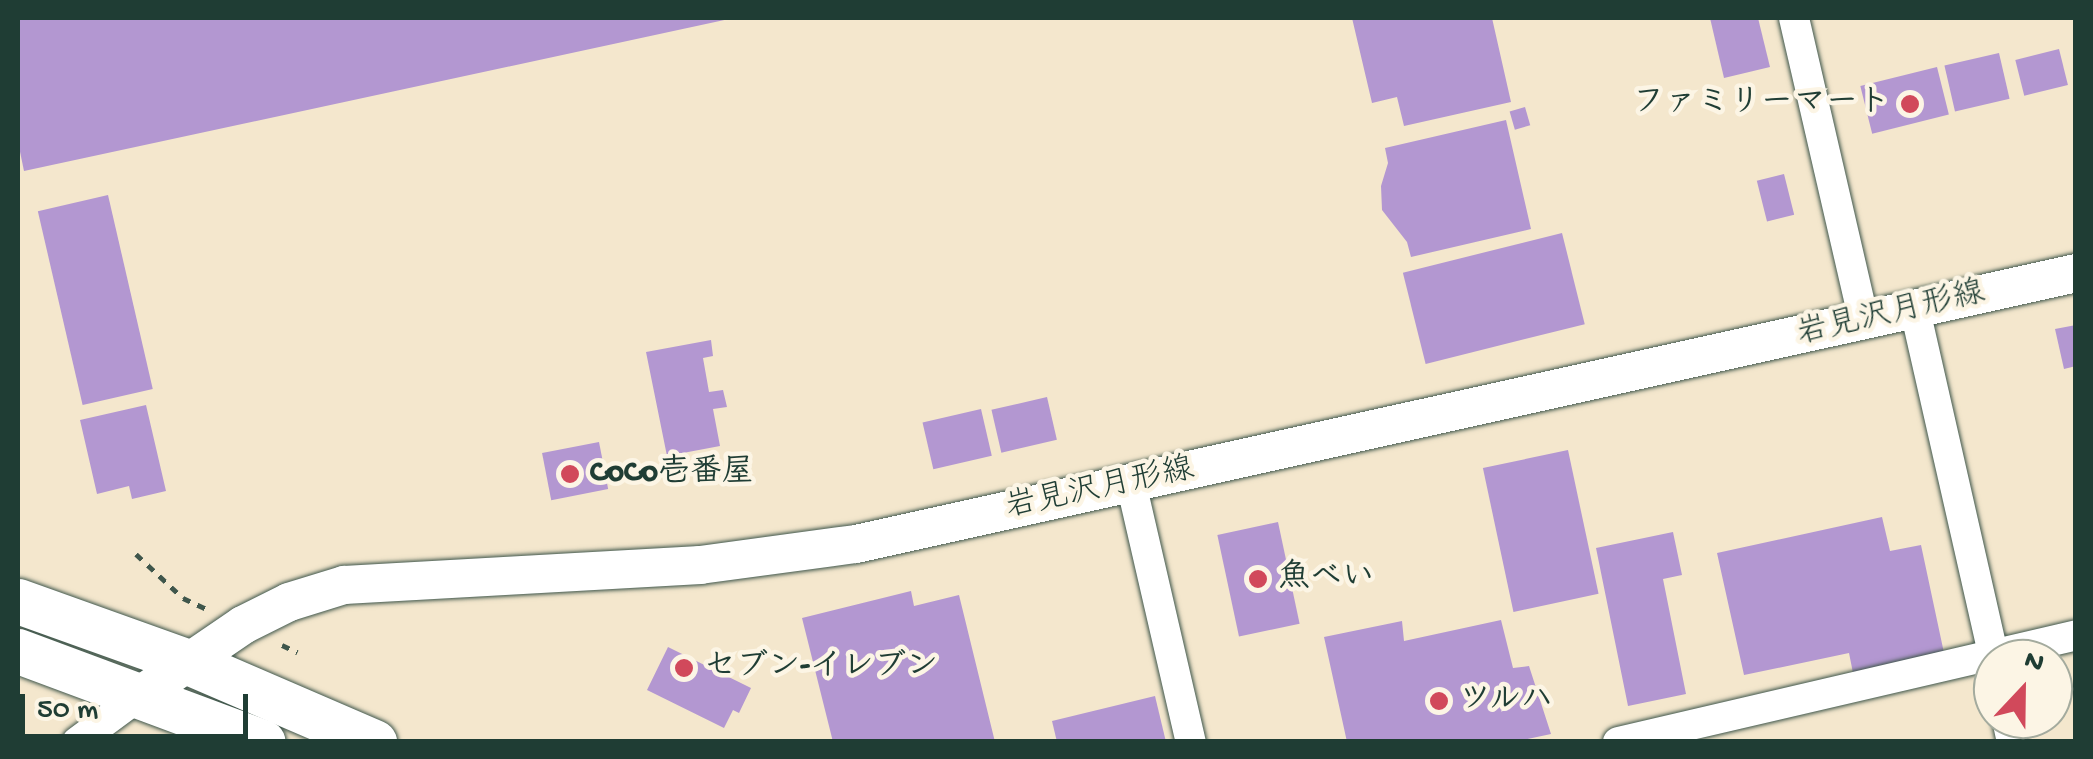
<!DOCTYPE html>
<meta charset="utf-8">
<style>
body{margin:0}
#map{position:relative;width:2093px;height:759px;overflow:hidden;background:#f4e7cd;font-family:"Gochi Hand","Klee One",sans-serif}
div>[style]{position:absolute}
.building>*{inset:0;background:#b397d1;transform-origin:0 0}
.path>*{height:5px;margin-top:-2.5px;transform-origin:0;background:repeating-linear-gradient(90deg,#3f564b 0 8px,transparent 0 16px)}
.roads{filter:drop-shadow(0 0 2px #3f564b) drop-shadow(0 0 2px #3f564b)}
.minor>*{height:30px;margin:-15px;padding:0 15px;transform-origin:15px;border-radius:15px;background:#fff}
.major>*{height:38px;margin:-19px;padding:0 19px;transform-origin:19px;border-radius:19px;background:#fff}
.highway>*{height:45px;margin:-22.5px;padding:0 22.5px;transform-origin:22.5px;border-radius:22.5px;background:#fff}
.dots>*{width:28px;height:28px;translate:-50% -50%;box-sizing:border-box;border:5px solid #fcf5e5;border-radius:50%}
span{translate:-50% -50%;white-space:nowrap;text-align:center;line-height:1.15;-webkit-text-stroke:9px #fcf5e5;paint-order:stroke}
.poi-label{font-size:32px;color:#1f3d34;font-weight:700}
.right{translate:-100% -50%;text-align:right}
.left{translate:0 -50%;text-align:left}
.street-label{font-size:32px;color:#1f3d34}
.frame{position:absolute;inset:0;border:20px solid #1f3d34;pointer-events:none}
.north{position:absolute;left:1973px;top:639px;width:100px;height:100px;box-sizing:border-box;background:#fcf5e5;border:2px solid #a4ab9e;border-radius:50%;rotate:22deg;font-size:28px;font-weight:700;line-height:40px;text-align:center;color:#1f3d34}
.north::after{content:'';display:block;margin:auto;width:35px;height:45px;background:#d1495b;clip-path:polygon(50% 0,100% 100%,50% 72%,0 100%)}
.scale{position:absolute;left:20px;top:694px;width:228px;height:45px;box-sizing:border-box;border:5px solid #1f3d34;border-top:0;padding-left:12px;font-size:30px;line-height:35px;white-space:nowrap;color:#1f3d34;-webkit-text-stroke:8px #fcf5e5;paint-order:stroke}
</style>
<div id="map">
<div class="building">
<div style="clip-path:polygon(18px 18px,729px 18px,729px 19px,24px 171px,18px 142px)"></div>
<div style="clip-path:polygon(1352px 18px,1492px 18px,1511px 102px,1404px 126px,1397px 97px,1372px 103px)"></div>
<div style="clip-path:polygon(1710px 18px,1758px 18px,1770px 67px,1724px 78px)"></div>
<div style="left:2059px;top:49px;width:37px;height:45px;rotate:76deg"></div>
<div style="left:1999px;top:53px;width:47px;height:56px;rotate:77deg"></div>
<div style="left:1937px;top:67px;width:49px;height:79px;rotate:76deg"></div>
<div style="left:1525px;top:107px;width:19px;height:16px;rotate:74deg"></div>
<div style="clip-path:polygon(1506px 120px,1531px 229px,1411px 257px,1407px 242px,1382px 210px,1381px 186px,1388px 163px,1385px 148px)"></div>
<div style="left:1784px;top:174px;width:42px;height:28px;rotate:76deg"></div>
<div style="left:108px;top:195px;width:199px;height:72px;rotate:77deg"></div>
<div style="left:1562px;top:233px;width:94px;height:164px;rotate:76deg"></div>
<div style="clip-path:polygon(2076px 325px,2076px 366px,2064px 369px,2055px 329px)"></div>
<div style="clip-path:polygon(711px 340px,713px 356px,703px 358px,709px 392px,723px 390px,727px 407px,713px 409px,720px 446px,667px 456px,646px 352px)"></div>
<div style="left:1047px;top:397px;width:44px;height:57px;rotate:77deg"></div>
<div style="clip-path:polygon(146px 405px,166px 491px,132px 499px,129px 486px,97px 494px,80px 420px)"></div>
<div style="left:981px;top:409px;width:48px;height:60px;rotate:77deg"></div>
<div style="left:599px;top:442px;width:48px;height:58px;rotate:79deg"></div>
<div style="left:1568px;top:450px;width:147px;height:87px;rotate:78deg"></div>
<div style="clip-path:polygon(1882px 517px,1890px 551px,1921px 545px,1944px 653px,1853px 673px,1849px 653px,1744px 675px,1717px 553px)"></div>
<div style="left:1278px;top:522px;width:104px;height:62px;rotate:78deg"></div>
<div style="clip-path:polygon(1673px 532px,1682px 575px,1663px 579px,1686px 694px,1628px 706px,1596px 548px)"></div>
<div style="clip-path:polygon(911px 591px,914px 606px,959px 595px,995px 742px,833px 742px,802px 618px)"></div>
<div style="clip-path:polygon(1501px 620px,1513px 668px,1529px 666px,1551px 734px,1514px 742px,1347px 742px,1324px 637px,1402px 621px,1404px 641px)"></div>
<div style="clip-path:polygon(668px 647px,751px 688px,739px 713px,733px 710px,724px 728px,647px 690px)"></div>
<div style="clip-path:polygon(1155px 696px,1166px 742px,1057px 742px,1052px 721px)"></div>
</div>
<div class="path">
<div style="left:136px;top:554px;width:64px;rotate:43.1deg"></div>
<div style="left:183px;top:598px;width:29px;rotate:25deg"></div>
<div style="left:282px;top:645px;width:17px;rotate:25deg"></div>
</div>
<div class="roads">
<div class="minor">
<div style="left:1794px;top:18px;width:311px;rotate:77deg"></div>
<div style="left:1915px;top:310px;width:358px;rotate:77.2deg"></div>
<div style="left:1131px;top:483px;width:266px;rotate:77deg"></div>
<div style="left:2007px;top:719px;width:24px;rotate:78deg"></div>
<div style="left:77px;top:742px;width:77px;rotate:-36.6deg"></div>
<div style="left:1618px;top:742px;width:470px;rotate:-13.1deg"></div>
</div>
<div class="major">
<div style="left:139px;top:696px;width:126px;rotate:-34.3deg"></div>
<div style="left:243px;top:625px;width:51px;rotate:-26.6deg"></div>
<div style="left:289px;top:602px;width:58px;rotate:-17.2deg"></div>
<div style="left:344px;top:585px;width:357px;rotate:-3.2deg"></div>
<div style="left:700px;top:565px;width:157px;rotate:-7.7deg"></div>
<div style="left:856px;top:544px;width:1250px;rotate:-12.52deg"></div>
</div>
<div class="highway">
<div style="left:18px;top:601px;width:178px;rotate:19.7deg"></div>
<div style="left:186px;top:661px;width:205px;rotate:23.3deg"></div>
<div style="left:18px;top:651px;width:261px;rotate:20.4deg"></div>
</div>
</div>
<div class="dots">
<div style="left:1910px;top:104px;background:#d1495b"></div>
<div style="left:570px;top:474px;background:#d1495b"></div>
<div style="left:1258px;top:579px;background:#d1495b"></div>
<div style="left:684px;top:668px;background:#d1495b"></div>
<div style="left:1439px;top:701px;background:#d1495b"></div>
</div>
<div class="poi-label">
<span class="right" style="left:1890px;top:104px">ファミリーマート</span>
<span class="left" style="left:590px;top:474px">CoCo壱番屋</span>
<span class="left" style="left:1278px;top:579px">魚べい</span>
<span class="left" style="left:704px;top:668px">セブン-イレブン</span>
<span class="left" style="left:1459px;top:701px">ツルハ</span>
</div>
<div class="street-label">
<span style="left:1891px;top:315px;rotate:-13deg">岩見沢月形線</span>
<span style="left:1100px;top:490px;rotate:-12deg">岩見沢月形線</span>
</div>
<div class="frame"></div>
<div class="north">N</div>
<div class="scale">50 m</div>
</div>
